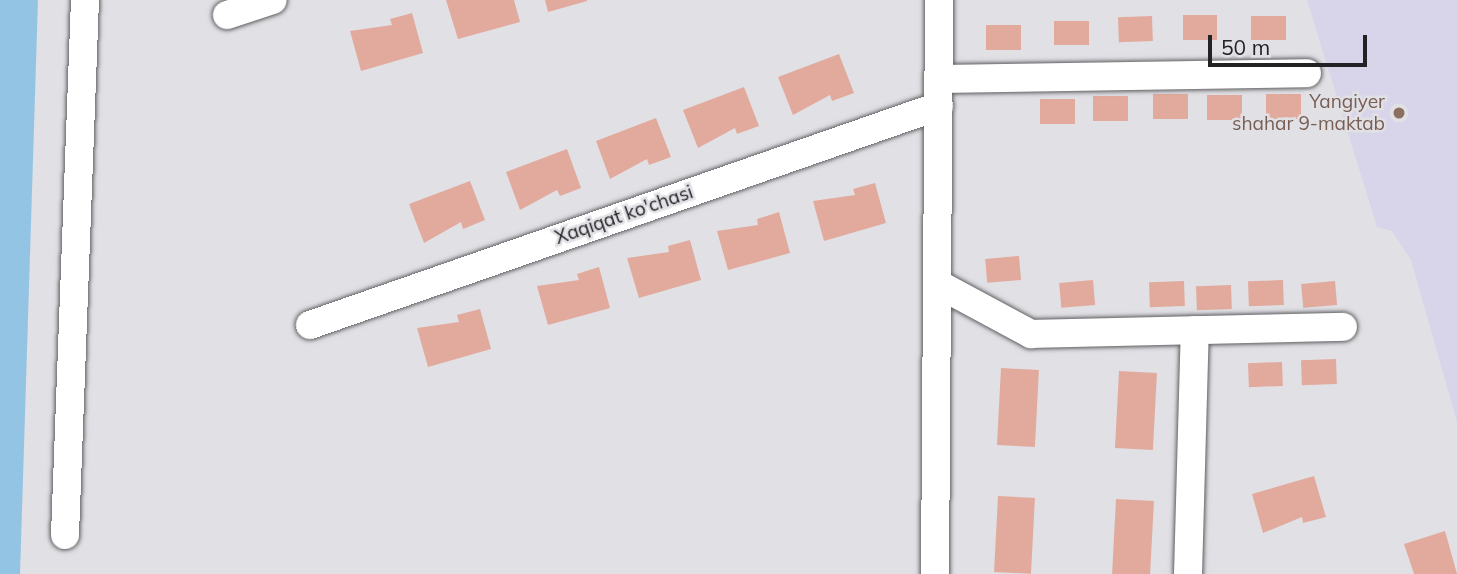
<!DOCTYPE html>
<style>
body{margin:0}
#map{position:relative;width:1457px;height:574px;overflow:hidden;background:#e1e0e5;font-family:Mulish,sans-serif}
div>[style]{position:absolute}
.education>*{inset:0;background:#d8d4e9}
.water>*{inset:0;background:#94c4e4}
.building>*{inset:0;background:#e2aa9d;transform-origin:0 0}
.roads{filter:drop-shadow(0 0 2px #606063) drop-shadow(0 0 2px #606063)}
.minor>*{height:28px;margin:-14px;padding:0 14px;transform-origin:14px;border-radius:14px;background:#fff}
.dots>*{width:19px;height:19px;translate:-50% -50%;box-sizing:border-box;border:4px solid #e1e0e5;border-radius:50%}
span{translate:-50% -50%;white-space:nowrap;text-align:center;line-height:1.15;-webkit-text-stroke:5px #e1e0e5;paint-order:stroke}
.education-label{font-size:19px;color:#785e54}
.right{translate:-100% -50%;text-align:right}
.street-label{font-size:19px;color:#232325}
.scale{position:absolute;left:1208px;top:35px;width:159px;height:32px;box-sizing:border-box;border:4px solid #232325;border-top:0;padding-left:9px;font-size:21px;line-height:24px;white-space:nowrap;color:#232325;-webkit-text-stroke:5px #e1e0e5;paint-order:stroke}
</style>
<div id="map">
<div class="education">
<div style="clip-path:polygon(1307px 0,1457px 0,1457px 422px,1411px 260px,1392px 231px,1377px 227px)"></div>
</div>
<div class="water">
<div style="clip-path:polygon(0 0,38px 0,20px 574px,0 574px)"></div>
</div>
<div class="building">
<div style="clip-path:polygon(446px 0,514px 0,520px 22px,458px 39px)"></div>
<div style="clip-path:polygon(545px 0,587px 0,587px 1px,548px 12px)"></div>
<div style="clip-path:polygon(412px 13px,423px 53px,361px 71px,350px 31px,392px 25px,390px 19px)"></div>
<div style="left:1183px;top:15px;width:34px;height:25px"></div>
<div style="left:1152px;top:16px;width:25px;height:34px;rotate:88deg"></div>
<div style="left:1286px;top:16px;width:24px;height:35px;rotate:90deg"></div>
<div style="left:1089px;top:21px;width:24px;height:35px;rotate:90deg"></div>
<div style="left:986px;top:25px;width:35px;height:25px"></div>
<div style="clip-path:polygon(839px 54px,854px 93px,832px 101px,830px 95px,793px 115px,778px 77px)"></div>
<div style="clip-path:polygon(744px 87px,759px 126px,737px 134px,735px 128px,698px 148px,683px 110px)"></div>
<div style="left:1153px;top:94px;width:35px;height:25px"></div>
<div style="left:1301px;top:94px;width:25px;height:35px;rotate:90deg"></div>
<div style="left:1242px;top:95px;width:25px;height:35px;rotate:90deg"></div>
<div style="left:1093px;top:96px;width:35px;height:25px"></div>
<div style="left:1075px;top:99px;width:25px;height:35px;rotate:90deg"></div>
<div style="clip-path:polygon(656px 118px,671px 157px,649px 165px,647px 159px,610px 179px,596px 141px)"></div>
<div style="clip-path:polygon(567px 149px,581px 188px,560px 196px,557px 190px,520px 210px,506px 172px)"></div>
<div style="clip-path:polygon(470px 181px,485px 220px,463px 229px,461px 222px,424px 243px,409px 204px)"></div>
<div style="clip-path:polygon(875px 183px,886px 223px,824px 241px,813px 201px,855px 195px,853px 189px)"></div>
<div style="clip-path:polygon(779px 212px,790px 253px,728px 270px,717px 231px,758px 225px,757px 219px)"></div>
<div style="clip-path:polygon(690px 240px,701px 280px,639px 298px,627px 258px,669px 252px,668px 246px)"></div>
<div style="left:1019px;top:256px;width:24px;height:34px;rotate:85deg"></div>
<div style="clip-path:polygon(599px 267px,610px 308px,548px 325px,537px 286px,579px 280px,577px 274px)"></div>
<div style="left:1093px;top:280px;width:25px;height:34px;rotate:85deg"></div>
<div style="left:1283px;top:280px;width:25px;height:35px;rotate:88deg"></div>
<div style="left:1184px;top:281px;width:25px;height:35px;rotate:88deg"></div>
<div style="left:1335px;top:281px;width:24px;height:34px;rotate:85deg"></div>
<div style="left:1231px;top:285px;width:24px;height:35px;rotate:88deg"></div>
<div style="clip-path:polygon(480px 309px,491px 349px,428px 367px,417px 328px,459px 322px,457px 315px)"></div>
<div style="left:1336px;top:359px;width:25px;height:35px;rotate:88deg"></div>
<div style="left:1282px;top:362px;width:24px;height:34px;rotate:88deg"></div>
<div style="left:1001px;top:368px;width:38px;height:77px;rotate:3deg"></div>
<div style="left:1119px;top:371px;width:38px;height:77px;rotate:3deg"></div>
<div style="clip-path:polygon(1314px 476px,1326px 517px,1303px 523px,1302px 517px,1263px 533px,1252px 494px)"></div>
<div style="left:998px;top:496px;width:37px;height:76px;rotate:3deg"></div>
<div style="left:1116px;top:499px;width:38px;height:75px;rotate:3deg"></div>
<div style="clip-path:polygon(1445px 531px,1457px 574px,1414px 574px,1404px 544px)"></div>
</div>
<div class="roads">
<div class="minor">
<div style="left:227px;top:15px;width:48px;rotate:-18.1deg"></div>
<div style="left:939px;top:79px;width:368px;rotate:-0.9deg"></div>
<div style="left:938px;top:284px;width:106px;rotate:28.3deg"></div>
<div style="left:1031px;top:334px;width:312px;rotate:-1.3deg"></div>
<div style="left:310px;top:325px;width:666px;rotate:-19.2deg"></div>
<div style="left:65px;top:535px;width:535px;rotate:-87.86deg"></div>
<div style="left:935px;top:574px;width:574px;rotate:-89.6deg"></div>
<div style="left:1188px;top:574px;width:244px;rotate:-88.4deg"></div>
</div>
</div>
<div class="dots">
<div style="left:1399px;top:113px;background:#8d6e63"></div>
</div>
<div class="education-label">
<span class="right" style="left:1385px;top:113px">Yangiyer<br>shahar 9-maktab</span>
</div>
<div class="street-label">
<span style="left:624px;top:215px;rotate:-19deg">Xaqiqat ko'chasi</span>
</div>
<div class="scale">50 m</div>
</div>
